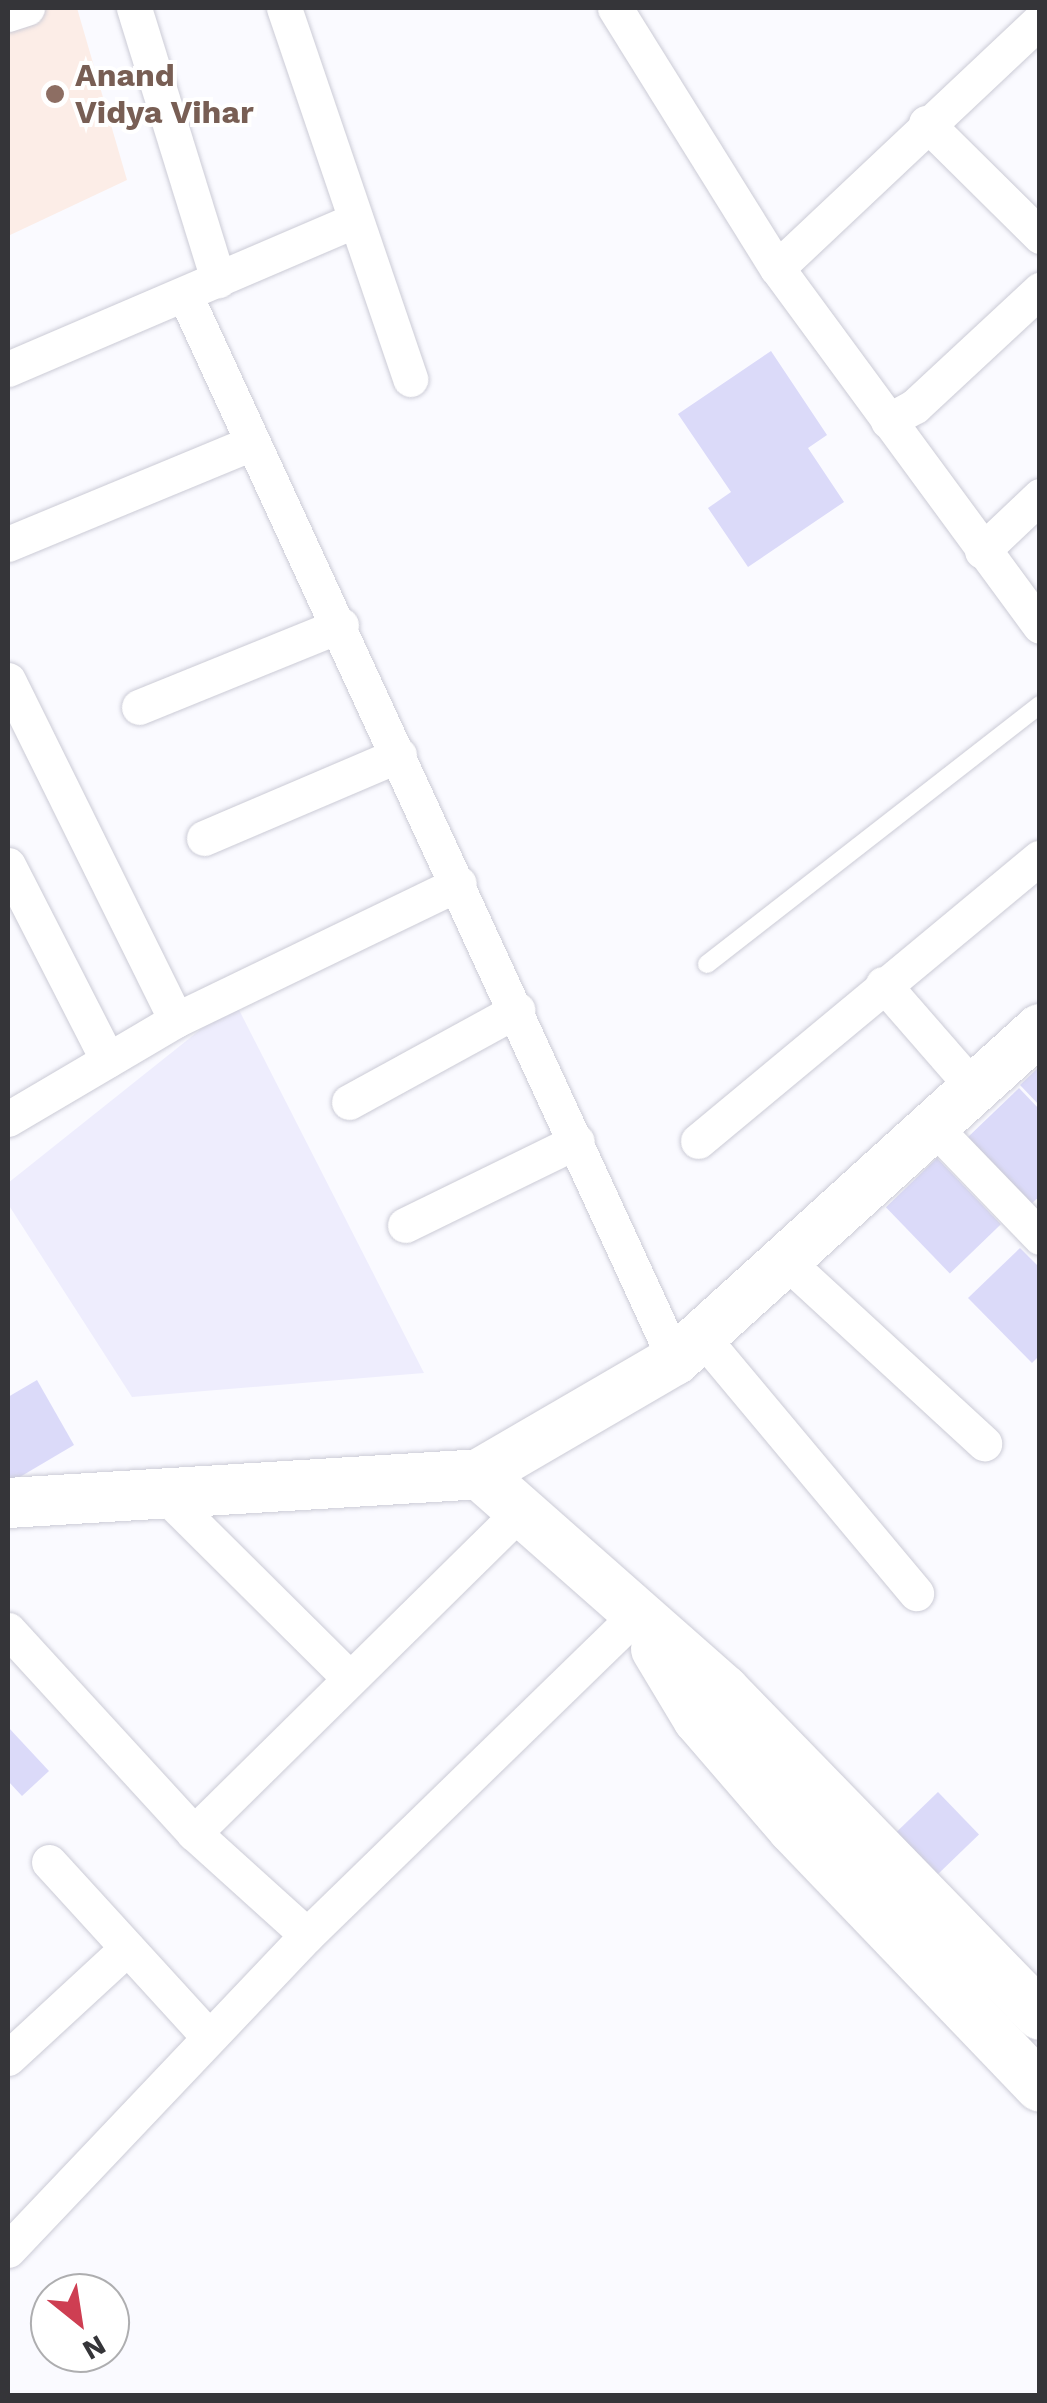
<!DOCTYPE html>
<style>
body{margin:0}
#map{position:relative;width:1047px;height:2403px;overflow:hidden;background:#fafaff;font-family:"Work Sans",sans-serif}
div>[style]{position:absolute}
.built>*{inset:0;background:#eeedfd}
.education>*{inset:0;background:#fcede7}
.building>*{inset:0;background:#dbdaf9;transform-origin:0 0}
.roads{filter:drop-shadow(0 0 2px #cbcbd6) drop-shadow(0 0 2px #cbcbd6)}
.lane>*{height:18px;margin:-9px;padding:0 9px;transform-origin:9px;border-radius:9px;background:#fff}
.street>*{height:35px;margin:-17.5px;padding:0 17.5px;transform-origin:17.5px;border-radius:17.5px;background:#fff}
.secondary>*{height:50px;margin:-25px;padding:0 25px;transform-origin:25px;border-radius:25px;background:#fff}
.dots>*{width:28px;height:28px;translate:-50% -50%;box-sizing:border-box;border:5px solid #fff;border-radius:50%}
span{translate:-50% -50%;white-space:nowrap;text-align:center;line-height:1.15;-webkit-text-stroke:8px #fff;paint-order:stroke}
.education-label{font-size:32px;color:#785e54;font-weight:700}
.left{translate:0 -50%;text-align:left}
.frame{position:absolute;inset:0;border:10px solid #353539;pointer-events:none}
.north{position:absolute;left:30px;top:2273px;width:100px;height:100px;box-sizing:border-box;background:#fff;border:2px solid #aeaeb0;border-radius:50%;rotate:150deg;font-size:28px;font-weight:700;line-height:40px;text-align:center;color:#353539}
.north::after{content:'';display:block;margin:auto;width:35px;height:45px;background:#ce3e52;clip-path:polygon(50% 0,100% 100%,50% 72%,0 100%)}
</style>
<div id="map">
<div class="built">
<div style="clip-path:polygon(235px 1002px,424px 1373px,132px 1397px,8px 1204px,8px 1183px)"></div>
</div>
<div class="education">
<div style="clip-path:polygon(8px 8px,77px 8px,127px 180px,8px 236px)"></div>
</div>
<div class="building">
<div style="clip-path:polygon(771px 351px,827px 435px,808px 448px,844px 502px,748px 567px,708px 508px,731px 492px,678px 414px)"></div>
<div style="clip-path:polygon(1040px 1066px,1040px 1106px,1020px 1085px)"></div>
<div style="clip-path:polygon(1019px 1088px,1040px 1110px,1040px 1196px,1031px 1204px,967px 1138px)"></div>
<div style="left:937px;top:1158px;width:92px;height:71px;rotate:46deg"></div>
<div style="clip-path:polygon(1020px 1248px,1040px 1268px,1040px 1355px,1032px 1363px,968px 1298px)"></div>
<div style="clip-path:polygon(37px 1380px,74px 1445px,8px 1484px,8px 1397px)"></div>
<div style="clip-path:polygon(8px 1727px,49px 1771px,22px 1796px,8px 1781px)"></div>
<div style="left:938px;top:1792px;width:59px;height:58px;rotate:46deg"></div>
</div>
<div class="roads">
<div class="lane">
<div style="left:707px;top:964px;width:422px;rotate:-37.9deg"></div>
</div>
<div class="street">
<div style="left:134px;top:8px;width:285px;rotate:72.8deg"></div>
<div style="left:284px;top:8px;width:392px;rotate:71.2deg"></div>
<div style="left:615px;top:8px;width:306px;rotate:58.1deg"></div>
<div style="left:777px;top:268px;width:444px;rotate:53.7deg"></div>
<div style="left:8px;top:14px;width:20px;rotate:-18deg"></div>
<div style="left:926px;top:123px;width:161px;rotate:44.7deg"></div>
<div style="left:777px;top:268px;width:361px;rotate:-43.3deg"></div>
<div style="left:185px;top:295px;width:1172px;rotate:65.29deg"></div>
<div style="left:8px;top:369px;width:378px;rotate:-23.2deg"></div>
<div style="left:888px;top:421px;width:31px;rotate:-29deg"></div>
<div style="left:915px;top:406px;width:171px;rotate:-42.9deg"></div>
<div style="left:8px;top:544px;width:264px;rotate:-22.5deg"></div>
<div style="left:982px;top:551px;width:80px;rotate:-43.5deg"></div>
<div style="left:8px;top:680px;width:379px;rotate:63.7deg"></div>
<div style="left:176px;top:1020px;width:195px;rotate:149.5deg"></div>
<div style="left:139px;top:707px;width:218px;rotate:-22.1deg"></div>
<div style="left:204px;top:838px;width:212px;rotate:-23.1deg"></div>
<div style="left:8px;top:865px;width:219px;rotate:62.9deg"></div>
<div style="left:883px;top:984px;width:134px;rotate:48.9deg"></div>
<div style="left:176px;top:1020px;width:314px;rotate:-25.8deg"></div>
<div style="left:349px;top:1102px;width:192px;rotate:-28.7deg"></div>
<div style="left:929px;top:1122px;width:160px;rotate:46deg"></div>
<div style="left:698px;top:1141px;width:443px;rotate:-39.7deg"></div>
<div style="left:405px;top:1225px;width:191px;rotate:-26deg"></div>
<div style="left:787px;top:1262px;width:268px;rotate:42.6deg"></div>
<div style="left:702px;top:1337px;width:334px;rotate:50.1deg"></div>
<div style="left:164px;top:1494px;width:262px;rotate:44.8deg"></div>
<div style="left:8px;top:1630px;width:275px;rotate:47.5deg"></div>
<div style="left:194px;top:1833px;width:152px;rotate:42.1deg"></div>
<div style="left:194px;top:1833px;width:454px;rotate:-44.6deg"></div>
<div style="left:49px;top:1862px;width:237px;rotate:47.6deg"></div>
<div style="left:8px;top:2058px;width:162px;rotate:-42.7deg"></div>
<div style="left:8px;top:2250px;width:434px;rotate:-46.5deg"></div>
<div style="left:307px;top:1935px;width:459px;rotate:-44.2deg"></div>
</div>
<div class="secondary">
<div style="left:479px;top:1474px;width:327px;rotate:41.4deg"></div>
<div style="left:724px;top:1690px;width:453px;rotate:45.8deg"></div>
<div style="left:8px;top:1503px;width:472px;rotate:-3.5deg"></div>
<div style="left:479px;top:1474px;width:227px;rotate:-30.2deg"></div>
<div style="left:675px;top:1360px;width:493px;rotate:-42.2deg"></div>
<div style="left:656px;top:1649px;width:82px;rotate:59deg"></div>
<div style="left:698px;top:1719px;width:145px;rotate:49.2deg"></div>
<div style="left:793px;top:1829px;width:357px;rotate:46.2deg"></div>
</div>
</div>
<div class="dots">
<div style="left:55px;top:94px;background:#8d6e63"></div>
</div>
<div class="education-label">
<span class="left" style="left:75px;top:94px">Anand<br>Vidya Vihar</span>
</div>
<div class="frame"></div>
<div class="north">N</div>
</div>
